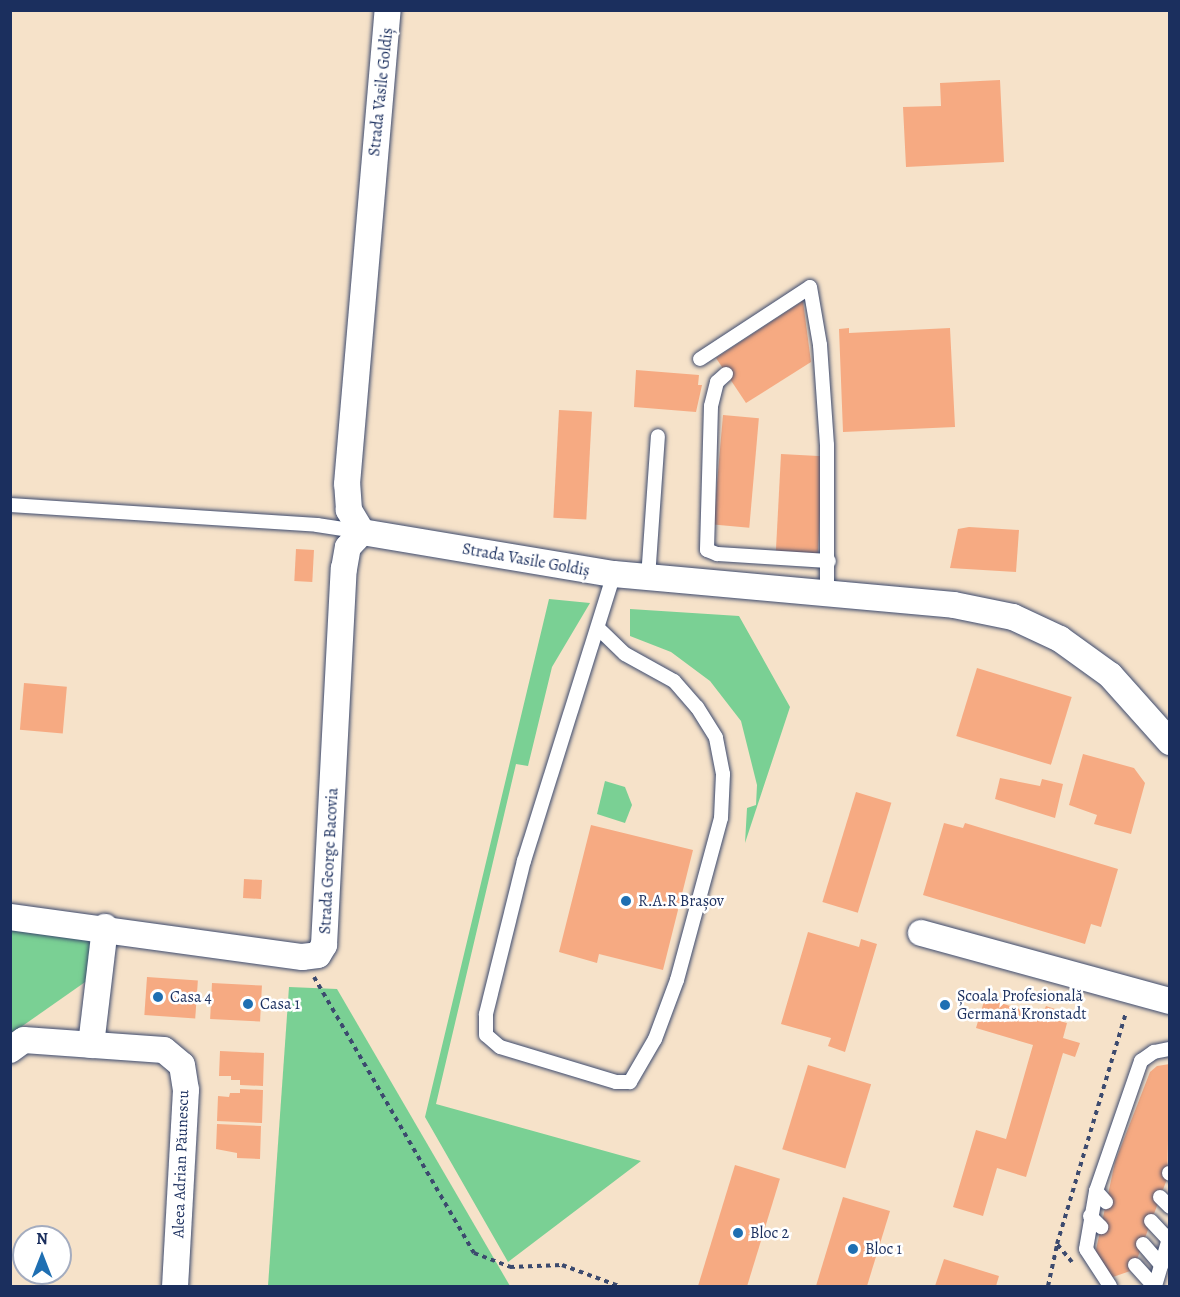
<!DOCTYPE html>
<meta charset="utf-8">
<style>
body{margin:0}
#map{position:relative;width:1180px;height:1297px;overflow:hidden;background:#f6e2c9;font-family:Alegreya,serif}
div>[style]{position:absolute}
.green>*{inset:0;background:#7ad094}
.building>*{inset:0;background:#f6aa82;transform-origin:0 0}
.path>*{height:4px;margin-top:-2px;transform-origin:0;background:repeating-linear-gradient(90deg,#3c4a6e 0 4.5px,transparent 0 9px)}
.roads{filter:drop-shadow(0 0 2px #3c4a6e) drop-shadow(0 0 2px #3c4a6e)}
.lane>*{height:14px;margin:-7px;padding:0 7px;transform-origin:7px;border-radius:7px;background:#fff}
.street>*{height:26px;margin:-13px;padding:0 13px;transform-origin:13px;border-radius:13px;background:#fff}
.dots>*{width:16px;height:16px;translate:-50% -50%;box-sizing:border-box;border:3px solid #fff;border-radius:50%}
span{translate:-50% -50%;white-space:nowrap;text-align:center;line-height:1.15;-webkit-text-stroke:5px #fff;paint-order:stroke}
.street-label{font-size:16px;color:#1b2f5e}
.poi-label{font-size:16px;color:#1b2f5e}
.left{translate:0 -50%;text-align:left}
.frame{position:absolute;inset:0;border:12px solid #1b2f5e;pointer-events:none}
.north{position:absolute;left:12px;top:1225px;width:60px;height:60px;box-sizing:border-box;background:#fff;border:2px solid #a4acbf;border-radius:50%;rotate:0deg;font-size:16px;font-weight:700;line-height:24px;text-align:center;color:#1b2f5e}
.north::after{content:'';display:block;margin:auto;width:21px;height:27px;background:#1f6fb2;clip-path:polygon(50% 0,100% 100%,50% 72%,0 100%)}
</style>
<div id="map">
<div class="green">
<div style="clip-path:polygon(549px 599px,590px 603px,552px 667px,528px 766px,516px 764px,436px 1104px,641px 1161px,508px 1262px,425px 1117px)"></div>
<div style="clip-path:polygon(630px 609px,739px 616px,790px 707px,745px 843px,747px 808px,756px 805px,757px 785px,741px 721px,710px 681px,671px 652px,630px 636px)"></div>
<div style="clip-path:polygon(605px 781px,625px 787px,632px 805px,625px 823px,597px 814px)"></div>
<div style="clip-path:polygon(11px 927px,96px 935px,88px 980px,11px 1034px)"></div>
<div style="clip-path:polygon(289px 987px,337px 989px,510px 1286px,268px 1286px)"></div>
</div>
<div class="building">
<div style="clip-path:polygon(1000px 80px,1004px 162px,906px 167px,903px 107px,941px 106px,940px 83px)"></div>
<div style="clip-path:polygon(803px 301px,811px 362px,746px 403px,716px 358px)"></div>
<div style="clip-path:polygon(849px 328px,849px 333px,950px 328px,955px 427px,843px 432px,839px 329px)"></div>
<div style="clip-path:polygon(636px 370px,699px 375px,698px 385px,702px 385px,696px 412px,634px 407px)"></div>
<div style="left:559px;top:410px;width:33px;height:108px;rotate:3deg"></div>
<div style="left:723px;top:415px;width:36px;height:110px;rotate:5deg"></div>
<div style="left:781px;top:454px;width:42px;height:98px;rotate:3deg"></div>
<div style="clip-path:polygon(969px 527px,1019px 530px,1016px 572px,950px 568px,958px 529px)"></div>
<div style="left:296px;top:549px;width:18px;height:32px;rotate:3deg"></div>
<div style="left:977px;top:668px;width:99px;height:71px;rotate:17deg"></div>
<div style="left:24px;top:683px;width:43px;height:47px;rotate:5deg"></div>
<div style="clip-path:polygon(1083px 754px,1134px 768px,1145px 783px,1131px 834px,1094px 824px,1097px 815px,1069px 805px)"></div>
<div style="clip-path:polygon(1000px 778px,1040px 786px,1042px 779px,1063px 784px,1055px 818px,995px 799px)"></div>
<div style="left:856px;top:792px;width:37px;height:115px;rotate:17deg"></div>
<div style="clip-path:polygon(944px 823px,963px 828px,965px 823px,1118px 869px,1101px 927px,1091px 924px,1085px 944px,923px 895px)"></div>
<div style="clip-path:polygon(591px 825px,693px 850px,663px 970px,599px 954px,597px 963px,559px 952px)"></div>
<div style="left:244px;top:879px;width:18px;height:19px;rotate:3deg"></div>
<div style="clip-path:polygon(808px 932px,859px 947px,861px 939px,877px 944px,845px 1052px,828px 1046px,831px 1038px,781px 1024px)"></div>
<div style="left:147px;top:977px;width:51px;height:38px;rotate:4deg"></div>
<div style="left:212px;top:983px;width:50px;height:36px;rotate:3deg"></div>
<div style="clip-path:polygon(985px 998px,1042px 1016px,1046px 1006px,1055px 1009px,1052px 1019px,1067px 1023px,1063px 1038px,1080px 1043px,1075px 1057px,1063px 1053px,1026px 1177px,997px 1168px,983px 1216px,953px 1207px,976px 1130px,1006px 1139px,1033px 1045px,976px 1028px)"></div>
<div style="clip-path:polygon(220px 1051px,264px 1053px,263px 1086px,240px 1085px,240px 1080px,231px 1080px,231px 1076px,219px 1076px)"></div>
<div style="clip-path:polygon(1170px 1064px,1167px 1179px,1133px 1270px,1113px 1277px,1103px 1274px,1094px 1259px,1115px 1162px,1150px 1072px,1157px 1066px)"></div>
<div style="left:808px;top:1065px;width:66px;height:88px;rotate:17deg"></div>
<div style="clip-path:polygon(240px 1089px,263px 1090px,262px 1123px,217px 1121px,218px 1096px,229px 1097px,230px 1093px,240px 1093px)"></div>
<div style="clip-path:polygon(217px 1124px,261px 1126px,260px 1159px,237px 1158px,237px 1153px,216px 1149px)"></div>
<div style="left:735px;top:1165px;width:47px;height:127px;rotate:17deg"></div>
<div style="clip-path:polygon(843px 1197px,890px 1211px,867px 1286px,816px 1286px)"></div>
<div style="clip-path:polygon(944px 1259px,999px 1276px,996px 1286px,935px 1286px)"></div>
</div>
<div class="path">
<div style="left:314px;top:977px;width:319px;rotate:59.9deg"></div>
<div style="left:474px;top:1253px;width:39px;rotate:21deg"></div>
<div style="left:510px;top:1267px;width:52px;rotate:-2.2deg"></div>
<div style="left:562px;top:1265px;width:61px;rotate:20.2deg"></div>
<div style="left:1072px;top:1262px;width:23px;rotate:-130deg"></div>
<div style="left:1057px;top:1244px;width:242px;rotate:-73.4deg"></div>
<div style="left:1048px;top:1286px;width:42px;rotate:-77.6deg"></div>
</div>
<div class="roads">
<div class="lane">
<div style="left:700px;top:359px;width:131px;rotate:-33.2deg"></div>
<div style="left:810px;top:287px;width:59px;rotate:80.2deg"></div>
<div style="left:820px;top:345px;width:100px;rotate:86deg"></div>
<div style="left:827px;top:445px;width:148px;rotate:90deg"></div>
<div style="left:726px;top:374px;width:12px;rotate:138deg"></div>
<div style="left:717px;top:382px;width:25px;rotate:104deg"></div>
<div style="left:711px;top:406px;width:144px;rotate:91.6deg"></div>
<div style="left:707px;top:550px;width:11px;rotate:22deg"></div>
<div style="left:717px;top:554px;width:112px;rotate:3.6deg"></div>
<div style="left:10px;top:505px;width:308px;rotate:3.7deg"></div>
<div style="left:317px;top:525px;width:46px;rotate:8.8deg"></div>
<div style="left:648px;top:578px;width:142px;rotate:-86deg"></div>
<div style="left:598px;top:628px;width:37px;rotate:44deg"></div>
<div style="left:625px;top:654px;width:56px;rotate:28.9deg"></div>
<div style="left:674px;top:681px;width:35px;rotate:49deg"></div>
<div style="left:697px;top:707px;width:36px;rotate:58deg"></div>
<div style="left:716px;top:738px;width:37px;rotate:79deg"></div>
<div style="left:723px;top:774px;width:44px;rotate:92.6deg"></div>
<div style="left:721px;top:818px;width:168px;rotate:105.2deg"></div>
<div style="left:677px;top:980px;width:63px;rotate:110.4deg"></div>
<div style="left:655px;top:1039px;width:50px;rotate:120.2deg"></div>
<div style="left:630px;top:1082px;width:14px;rotate:180deg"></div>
<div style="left:616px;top:1082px;width:121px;rotate:-163.2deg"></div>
<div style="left:500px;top:1047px;width:18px;rotate:-139deg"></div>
<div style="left:486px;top:1035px;width:21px;rotate:-90deg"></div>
<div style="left:486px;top:1014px;width:158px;rotate:-76.1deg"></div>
<div style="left:524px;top:861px;width:301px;rotate:-72.6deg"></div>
<div style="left:1169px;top:1173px;width:1px;rotate:45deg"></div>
<div style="left:1096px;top:1191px;width:15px;rotate:48deg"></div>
<div style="left:1160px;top:1197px;width:14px;rotate:45deg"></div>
<div style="left:1090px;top:1216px;width:16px;rotate:45deg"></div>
<div style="left:1151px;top:1221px;width:25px;rotate:47deg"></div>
<div style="left:1143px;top:1244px;width:28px;rotate:49deg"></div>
<div style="left:1135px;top:1265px;width:28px;rotate:48deg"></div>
<div style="left:1110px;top:1286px;width:44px;rotate:-123deg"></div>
<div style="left:1086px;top:1249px;width:59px;rotate:-80.2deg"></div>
<div style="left:1096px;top:1191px;width:138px;rotate:-70.9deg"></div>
<div style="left:1141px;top:1061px;width:16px;rotate:-35deg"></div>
<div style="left:1154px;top:1052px;width:16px;rotate:-11deg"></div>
<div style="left:1155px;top:1286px;width:53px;rotate:-73.6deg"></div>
</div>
<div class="street">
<div style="left:362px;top:532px;width:255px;rotate:9.5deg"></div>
<div style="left:614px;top:574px;width:341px;rotate:5.2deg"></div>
<div style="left:954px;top:605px;width:60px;rotate:11.5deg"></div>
<div style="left:1013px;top:617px;width:52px;rotate:25.1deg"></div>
<div style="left:1060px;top:639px;width:62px;rotate:35.8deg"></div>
<div style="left:1110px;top:675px;width:90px;rotate:48.2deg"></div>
<div style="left:362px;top:532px;width:26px;rotate:-121deg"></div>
<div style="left:349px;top:510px;width:26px;rotate:-94deg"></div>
<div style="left:347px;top:484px;width:476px;rotate:-85.1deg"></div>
<div style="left:10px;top:917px;width:295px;rotate:7.8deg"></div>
<div style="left:302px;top:957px;width:16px;rotate:-7deg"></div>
<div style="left:318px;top:955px;width:12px;rotate:-59deg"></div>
<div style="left:324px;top:945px;width:377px;rotate:-87deg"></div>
<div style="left:344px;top:569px;width:22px;rotate:-80deg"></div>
<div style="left:348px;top:547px;width:21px;rotate:-47deg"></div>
<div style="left:921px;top:933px;width:258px;rotate:15.3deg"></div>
<div style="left:91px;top:1045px;width:119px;rotate:-83.2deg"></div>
<div style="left:10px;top:1050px;width:17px;rotate:-36deg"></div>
<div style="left:24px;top:1040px;width:140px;rotate:4.1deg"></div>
<div style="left:164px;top:1050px;width:23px;rotate:40deg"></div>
<div style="left:182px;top:1065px;width:25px;rotate:81deg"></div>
<div style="left:186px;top:1090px;width:196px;rotate:93.2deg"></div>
</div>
</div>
<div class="dots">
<div style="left:626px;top:901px;background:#1f6fb2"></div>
<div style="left:158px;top:997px;background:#1f6fb2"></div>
<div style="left:248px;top:1004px;background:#1f6fb2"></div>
<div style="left:945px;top:1005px;background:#1f6fb2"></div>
<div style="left:738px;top:1233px;background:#1f6fb2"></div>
<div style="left:853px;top:1249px;background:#1f6fb2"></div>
</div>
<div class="street-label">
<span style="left:381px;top:92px;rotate:-84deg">Strada Vasile Goldiș</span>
<span style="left:526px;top:560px;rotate:10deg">Strada Vasile Goldiș</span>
<span style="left:329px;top:861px;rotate:-87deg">Strada George Bacovia</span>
<span style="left:181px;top:1164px;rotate:-88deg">Aleea Adrian Păunescu</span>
</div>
<div class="poi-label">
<span class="left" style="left:638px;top:901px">R.A.R Brașov</span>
<span class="left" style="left:957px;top:1005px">Școala Profesională<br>Germană Kronstadt</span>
<span class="left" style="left:170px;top:997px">Casa 4</span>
<span class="left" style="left:260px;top:1004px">Casa 1</span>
<span class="left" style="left:750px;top:1233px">Bloc 2</span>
<span class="left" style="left:865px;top:1249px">Bloc 1</span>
</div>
<div class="frame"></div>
<div class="north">N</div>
</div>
